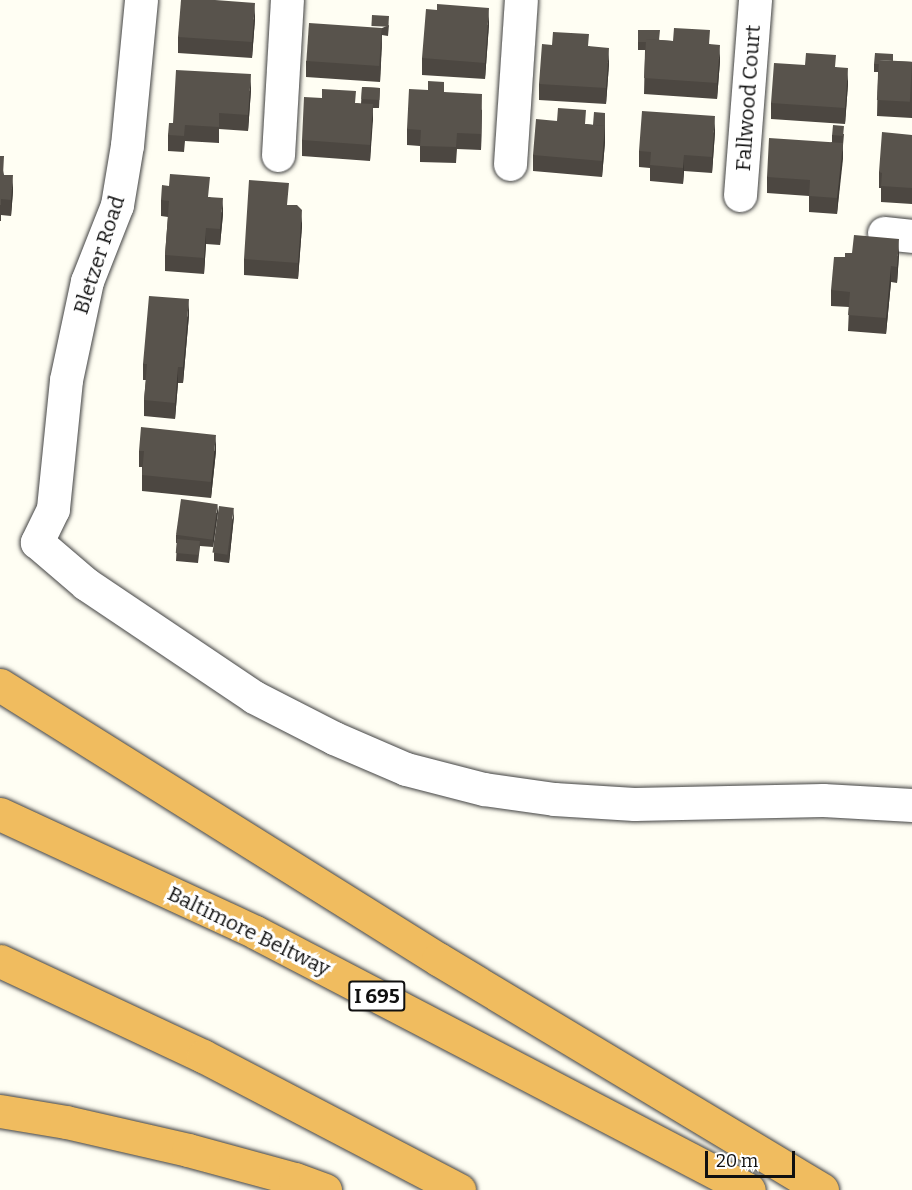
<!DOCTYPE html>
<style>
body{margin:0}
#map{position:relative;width:912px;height:1190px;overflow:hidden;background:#fffef3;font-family:Bitter,serif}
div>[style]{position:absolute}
.roads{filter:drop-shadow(0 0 2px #434343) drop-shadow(0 0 2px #434343)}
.minor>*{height:33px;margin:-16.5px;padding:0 16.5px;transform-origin:16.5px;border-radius:16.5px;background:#fff}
.highway>*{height:33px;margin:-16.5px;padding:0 16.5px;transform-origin:16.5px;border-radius:16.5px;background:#f0bc5f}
.wall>*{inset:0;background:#4c4741}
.shaded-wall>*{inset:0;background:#3e3a35}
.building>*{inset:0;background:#58534c;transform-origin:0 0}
span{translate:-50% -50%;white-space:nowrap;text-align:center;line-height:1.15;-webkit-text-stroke:6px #fff;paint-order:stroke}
.shield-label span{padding:2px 4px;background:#fff;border:2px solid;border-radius:4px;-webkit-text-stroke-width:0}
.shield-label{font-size:20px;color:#101010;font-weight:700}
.street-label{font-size:21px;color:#101010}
.scale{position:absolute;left:705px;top:1151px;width:90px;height:27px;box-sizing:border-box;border:3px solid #101010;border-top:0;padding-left:8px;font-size:18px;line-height:21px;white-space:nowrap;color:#101010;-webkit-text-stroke:4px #fff;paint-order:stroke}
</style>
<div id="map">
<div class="roads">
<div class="minor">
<div style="left:141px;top:0;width:146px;rotate:95.5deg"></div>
<div style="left:127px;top:145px;width:61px;rotate:99.5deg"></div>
<div style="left:117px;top:205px;width:82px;rotate:111.5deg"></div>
<div style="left:87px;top:281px;width:101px;rotate:102deg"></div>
<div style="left:66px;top:380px;width:130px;rotate:95.8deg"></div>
<div style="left:53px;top:509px;width:37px;rotate:116deg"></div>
<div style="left:37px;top:542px;width:65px;rotate:40.6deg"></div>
<div style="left:86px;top:584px;width:202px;rotate:33.9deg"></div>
<div style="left:254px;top:697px;width:90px;rotate:27.1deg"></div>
<div style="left:334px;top:738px;width:78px;rotate:23.3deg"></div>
<div style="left:406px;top:769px;width:81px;rotate:14.4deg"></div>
<div style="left:484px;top:789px;width:71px;rotate:8.1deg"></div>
<div style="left:554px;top:799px;width:80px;rotate:3.6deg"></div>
<div style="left:634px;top:804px;width:189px;rotate:-1.2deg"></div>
<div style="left:823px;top:800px;width:89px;rotate:3.2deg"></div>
<div style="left:278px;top:155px;width:155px;rotate:-86.7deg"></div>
<div style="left:510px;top:164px;width:164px;rotate:-86.2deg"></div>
<div style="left:740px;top:195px;width:196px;rotate:-85.6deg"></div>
<div style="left:884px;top:233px;width:28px;rotate:6deg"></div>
</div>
<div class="highway">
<div style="left:0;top:685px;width:517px;rotate:32.03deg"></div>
<div style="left:438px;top:959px;width:448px;rotate:31deg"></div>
<div style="left:0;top:814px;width:281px;rotate:24.8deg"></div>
<div style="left:255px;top:932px;width:557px;rotate:27.58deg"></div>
<div style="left:0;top:961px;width:224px;rotate:25.1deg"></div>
<div style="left:203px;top:1056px;width:289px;rotate:27.6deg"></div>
<div style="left:0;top:1111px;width:67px;rotate:9.5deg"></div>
<div style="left:66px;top:1122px;width:125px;rotate:12.9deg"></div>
<div style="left:188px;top:1150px;width:111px;rotate:15.2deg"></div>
<div style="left:295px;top:1179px;width:32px;rotate:20deg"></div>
</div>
</div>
<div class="wall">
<div style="clip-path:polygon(255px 19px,252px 58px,178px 53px,178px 37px)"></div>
<div style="clip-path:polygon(489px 24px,485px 79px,422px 75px,422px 58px)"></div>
<div style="clip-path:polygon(389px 25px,388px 36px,382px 35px,380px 82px,306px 77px,306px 61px)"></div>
<div style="clip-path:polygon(638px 30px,660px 40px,710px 44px,720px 61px,717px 99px,644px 94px,645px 50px,638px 50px)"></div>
<div style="clip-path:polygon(589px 46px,609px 64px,606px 104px,539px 100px,539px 84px)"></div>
<div style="clip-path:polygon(893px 61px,912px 62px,912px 118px,877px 116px,878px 72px,874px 72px,874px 64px)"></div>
<div style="clip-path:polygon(836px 67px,848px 84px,845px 124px,771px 119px,771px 103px)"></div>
<div style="clip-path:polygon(362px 87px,380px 88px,379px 108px,373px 108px,370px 161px,302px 156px,302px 140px,356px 103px,361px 104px)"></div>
<div style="clip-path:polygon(251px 90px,248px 131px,219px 129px,219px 143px,185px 141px,184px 152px,168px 151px,168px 135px,173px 123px)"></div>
<div style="clip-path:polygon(444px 92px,482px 110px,481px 150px,457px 149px,456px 163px,420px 162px,420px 146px,407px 145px,407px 129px)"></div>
<div style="clip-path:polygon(605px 113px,605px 142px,602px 177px,533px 171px,533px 155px,586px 124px,593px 125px)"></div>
<div style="clip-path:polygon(715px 132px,712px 173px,684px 171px,683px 184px,650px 181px,650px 168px,639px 167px,639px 151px)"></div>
<div style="clip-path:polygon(844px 134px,837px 214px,809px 212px,809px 196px,767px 193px,767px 177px,832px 142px,832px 135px)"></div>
<div style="clip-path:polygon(912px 135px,912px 204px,881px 202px,881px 188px,879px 188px,879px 172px)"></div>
<div style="clip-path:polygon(0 156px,4px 175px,13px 191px,11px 216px,1px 215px,1px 221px,0 221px)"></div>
<div style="clip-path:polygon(210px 197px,223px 214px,220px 245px,206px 244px,204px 274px,165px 271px,165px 255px,168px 217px,161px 216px,161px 200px)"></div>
<div style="clip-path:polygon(288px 205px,302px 226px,298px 279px,244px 275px,244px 259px)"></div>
<div style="clip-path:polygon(899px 255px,897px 283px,891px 282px,886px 334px,848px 331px,849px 307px,831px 306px,831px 290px)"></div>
<div style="clip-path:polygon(189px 315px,183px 383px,178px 383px,175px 419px,144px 416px,144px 400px,146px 380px,143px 380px,143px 364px)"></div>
<div style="clip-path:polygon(139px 451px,216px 451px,211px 498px,142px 491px,142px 467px,139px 467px)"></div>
<div style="clip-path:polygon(218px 512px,213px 547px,200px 546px,198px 563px,176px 561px,177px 543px,176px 543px,176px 535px)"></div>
<div style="clip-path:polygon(234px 516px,229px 563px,214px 561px,214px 553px)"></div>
</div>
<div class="shaded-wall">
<div style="clip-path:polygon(255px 3px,255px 19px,252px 58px,252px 42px)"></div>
<div style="clip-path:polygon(489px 8px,489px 24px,485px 79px,485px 63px)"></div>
<div style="clip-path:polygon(382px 28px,382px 44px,380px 82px,380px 66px)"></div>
<div style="clip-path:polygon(720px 45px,720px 61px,717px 99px,717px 83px)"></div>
<div style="clip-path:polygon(609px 48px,609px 64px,606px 104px,606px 88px)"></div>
<div style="clip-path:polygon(848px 68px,848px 84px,845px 124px,845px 108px)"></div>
<div style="clip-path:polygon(251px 74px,251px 90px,248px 131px,248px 115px)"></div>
<div style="clip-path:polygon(482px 94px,482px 110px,481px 150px,481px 134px)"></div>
<div style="clip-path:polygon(373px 104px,373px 120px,370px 161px,370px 145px)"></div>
<div style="clip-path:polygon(605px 113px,605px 142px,602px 177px,602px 161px)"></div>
<div style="clip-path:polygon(715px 116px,715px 132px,712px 173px,712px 157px)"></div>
<div style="clip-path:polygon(843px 143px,843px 159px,837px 214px,837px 198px)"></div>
<div style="clip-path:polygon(684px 155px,684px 171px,683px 184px,683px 168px)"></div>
<div style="clip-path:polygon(13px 175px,13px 191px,11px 216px,11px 200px)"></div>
<div style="clip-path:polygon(223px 198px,223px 214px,220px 245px,220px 229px)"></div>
<div style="clip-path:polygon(302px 210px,302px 226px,298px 279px,298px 263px)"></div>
<div style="clip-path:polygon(206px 228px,206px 244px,204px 274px,204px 258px)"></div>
<div style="clip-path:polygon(899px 239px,899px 255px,897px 283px,897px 267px)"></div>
<div style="clip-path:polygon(891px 266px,891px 282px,886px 334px,886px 318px)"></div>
<div style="clip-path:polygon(189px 299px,189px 315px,183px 383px,183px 367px)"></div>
<div style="clip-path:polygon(178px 367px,178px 383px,175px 419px,175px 403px)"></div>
<div style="clip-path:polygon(216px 435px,216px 451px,211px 498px,211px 482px)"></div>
<div style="clip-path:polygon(218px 504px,218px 512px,213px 547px,213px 539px)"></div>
<div style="clip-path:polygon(234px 508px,234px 516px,229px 563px,229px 555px)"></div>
</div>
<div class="building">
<div style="clip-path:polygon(181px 0,215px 0,255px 3px,252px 42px,178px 37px)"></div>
<div style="clip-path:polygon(437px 4px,489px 8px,485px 63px,422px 58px,426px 9px,437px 10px)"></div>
<div style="left:372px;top:15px;width:17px;height:11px;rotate:3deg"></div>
<div style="left:309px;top:23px;width:73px;height:38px;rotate:4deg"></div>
<div style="clip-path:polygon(674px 28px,710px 30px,709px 44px,720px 45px,717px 83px,644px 78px,646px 39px,673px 41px)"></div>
<div style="clip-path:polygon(638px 30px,660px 30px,659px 40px,646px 39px,646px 42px,638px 42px)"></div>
<div style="clip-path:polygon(553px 32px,589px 34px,588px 46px,609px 48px,606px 88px,539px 84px,542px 44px,552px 45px)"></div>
<div style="clip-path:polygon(806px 53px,836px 55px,835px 67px,848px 68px,845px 108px,771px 103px,774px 63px,805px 65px)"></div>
<div style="clip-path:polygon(875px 53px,893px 54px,893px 61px,879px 60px,879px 64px,874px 64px)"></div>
<div style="left:879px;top:60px;width:33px;height:40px;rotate:3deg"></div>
<div style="clip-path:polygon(176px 70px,251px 74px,248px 115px,219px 113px,219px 127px,185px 125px,184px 136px,168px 135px,169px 123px,173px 123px)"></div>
<div style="clip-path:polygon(428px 81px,444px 82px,444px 92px,482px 94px,481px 134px,457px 133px,456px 147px,420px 146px,421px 130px,407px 129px,409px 89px,428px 90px)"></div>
<div style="left:362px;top:87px;width:18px;height:12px;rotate:3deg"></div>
<div style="clip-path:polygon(322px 89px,356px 91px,355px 103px,373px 104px,370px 145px,302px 140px,304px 97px,322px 98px)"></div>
<div style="clip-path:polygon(558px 108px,586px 110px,585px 124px,605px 126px,602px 161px,533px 155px,536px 119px,557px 121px)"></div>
<div style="clip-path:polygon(642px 111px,715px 116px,712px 157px,684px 155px,683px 168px,650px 165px,651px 152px,639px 151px)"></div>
<div style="clip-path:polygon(594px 112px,605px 113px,605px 130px,605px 126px,593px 125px)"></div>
<div style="left:833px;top:125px;width:11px;height:10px;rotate:5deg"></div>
<div style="clip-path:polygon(882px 132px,912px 135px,912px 188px,881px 186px,882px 173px,879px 172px)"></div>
<div style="clip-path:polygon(769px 138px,843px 143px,837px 198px,809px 196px,810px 180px,767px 177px)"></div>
<div style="clip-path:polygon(0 156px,4px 156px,3px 175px,13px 175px,11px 200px,1px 199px,1px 205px,0 205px)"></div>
<div style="clip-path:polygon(170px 174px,210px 177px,208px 197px,223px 198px,220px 229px,206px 228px,204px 258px,165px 255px,169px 201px,161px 200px,162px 185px,169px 186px)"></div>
<div style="clip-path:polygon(249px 180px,289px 183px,287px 205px,297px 205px,302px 210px,298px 263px,244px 259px)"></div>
<div style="clip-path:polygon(854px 235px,899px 239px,897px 267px,891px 266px,886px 318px,848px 315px,850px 292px,831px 290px,834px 257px,845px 257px,845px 253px,852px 253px)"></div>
<div style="clip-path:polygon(149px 296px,189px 299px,183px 367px,178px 367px,175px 403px,144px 400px,147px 364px,143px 364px)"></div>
<div style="clip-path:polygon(141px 427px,216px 435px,211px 482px,142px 475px,144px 451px,139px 451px)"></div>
<div style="left:181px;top:499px;width:37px;height:36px;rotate:8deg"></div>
<div style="left:219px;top:506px;width:15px;height:47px;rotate:8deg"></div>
<div style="left:177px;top:539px;width:23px;height:14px;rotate:5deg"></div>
</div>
<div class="shield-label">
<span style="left:377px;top:996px">I 695</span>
</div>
<div class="street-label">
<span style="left:748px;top:98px;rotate:-86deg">Fallwood Court</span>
<span style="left:99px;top:255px;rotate:-72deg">Bletzer Road</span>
<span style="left:249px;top:931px;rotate:26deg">Baltimore Beltway</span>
</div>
<div class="scale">20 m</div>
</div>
